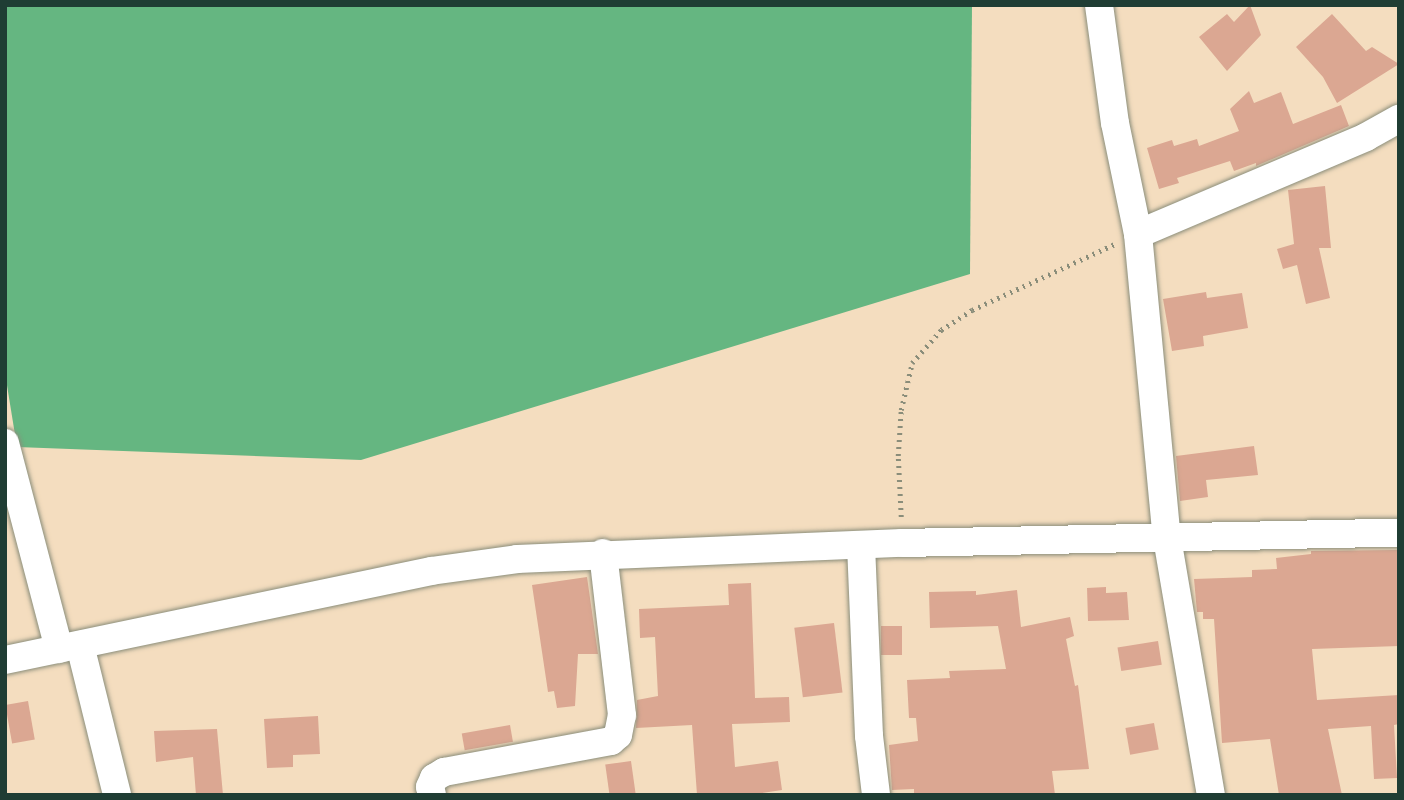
<!DOCTYPE html>
<style>
body{margin:0}
#map{position:relative;width:1404px;height:800px;overflow:hidden;background:#f4ddbf;font-family:"Comic Neue",sans-serif}
div>[style]{position:absolute}
.forest>*{inset:0;background:#65b681}
.building>*{inset:0;background:#dba792;transform-origin:0 0}
.path>*{height:4.5px;margin-top:-2.25px;transform-origin:0;background:repeating-linear-gradient(90deg,#8a8d7a 0 2px,transparent 0 7px)}
.roads{filter:drop-shadow(0 0 2px #8a8d7a) drop-shadow(0 0 2px #8a8d7a)}
.minor>*{height:28px;margin:-14px;padding:0 14px;transform-origin:14px;border-radius:14px;background:#fff}
span{translate:-50% -50%;white-space:nowrap;text-align:center;line-height:1.15;-webkit-text-stroke:6px #fff;paint-order:stroke}
.frame{position:absolute;inset:0;border:7px solid #1f3d34;pointer-events:none}
</style>
<div id="map">
<div class="forest">
<div style="clip-path:polygon(5px 5px,972px 5px,970px 274px,361px 460px,17px 447px,5px 373px)"></div>
</div>
<div class="building">
<div style="clip-path:polygon(1250px 5px,1261px 35px,1227px 71px,1199px 37px,1227px 14px,1234px 22px)"></div>
<div style="clip-path:polygon(1332px 14px,1366px 51px,1372px 47px,1399px 64px,1337px 103px,1323px 77px,1296px 47px)"></div>
<div style="clip-path:polygon(1249px 91px,1254px 103px,1281px 92px,1293px 124px,1341px 105px,1349px 126px,1256px 166px,1256px 163px,1234px 171px,1230px 161px,1177px 178px,1179px 183px,1159px 189px,1147px 148px,1172px 140px,1174px 146px,1197px 139px,1199px 146px,1239px 131px,1230px 109px)"></div>
<div style="clip-path:polygon(1325px 186px,1331px 248px,1319px 248px,1330px 298px,1306px 304px,1297px 265px,1283px 269px,1277px 249px,1294px 244px,1288px 190px)"></div>
<div style="clip-path:polygon(1206px 292px,1207px 298px,1242px 293px,1248px 328px,1203px 336px,1204px 346px,1172px 351px,1163px 299px)"></div>
<div style="clip-path:polygon(1254px 446px,1258px 475px,1206px 480px,1208px 497px,1180px 501px,1176px 456px)"></div>
<div style="clip-path:polygon(1399px 550px,1399px 646px,1312px 649px,1317px 700px,1399px 695px,1399px 724px,1394px 725px,1397px 778px,1374px 779px,1371px 726px,1328px 729px,1342px 795px,1279px 795px,1270px 739px,1222px 743px,1214px 619px,1203px 619px,1203px 612px,1197px 612px,1194px 579px,1252px 577px,1252px 570px,1277px 569px,1276px 558px,1311px 554px,1311px 551px)"></div>
<div style="clip-path:polygon(587px 577px,598px 654px,578px 654px,575px 706px,557px 708px,554px 691px,548px 692px,532px 585px)"></div>
<div style="clip-path:polygon(751px 583px,755px 698px,789px 697px,790px 722px,732px 724px,735px 767px,778px 761px,782px 790px,749px 795px,697px 795px,692px 725px,636px 728px,637px 700px,658px 696px,655px 637px,640px 638px,639px 609px,729px 605px,728px 584px)"></div>
<div style="clip-path:polygon(1106px 587px,1106px 593px,1127px 592px,1129px 620px,1088px 621px,1087px 588px)"></div>
<div style="clip-path:polygon(1017px 590px,1021px 627px,1070px 617px,1074px 636px,1066px 639px,1075px 686px,1078px 685px,1089px 769px,1052px 771px,1055px 795px,914px 795px,914px 789px,892px 790px,889px 745px,918px 741px,916px 718px,909px 718px,907px 680px,950px 678px,949px 671px,1006px 669px,998px 626px,930px 628px,929px 592px,976px 591px,976px 595px)"></div>
<div style="left:834px;top:623px;width:70px;height:40px;rotate:83deg"></div>
<div style="left:902px;top:626px;width:29px;height:21px;rotate:90deg"></div>
<div style="left:1158px;top:641px;width:24px;height:41px;rotate:81deg"></div>
<div style="left:28px;top:701px;width:39px;height:23px;rotate:80deg"></div>
<div style="clip-path:polygon(318px 716px,320px 754px,293px 755px,293px 767px,267px 768px,264px 719px)"></div>
<div style="left:1154px;top:723px;width:27px;height:29px;rotate:80deg"></div>
<div style="left:510px;top:725px;width:17px;height:49px;rotate:80deg"></div>
<div style="clip-path:polygon(217px 729px,223px 795px,196px 795px,193px 757px,156px 762px,154px 731px)"></div>
<div style="left:631px;top:761px;width:34px;height:26px;rotate:82deg"></div>
</div>
<div class="path">
<div style="left:901px;top:517px;width:61px;rotate:-92.8deg"></div>
<div style="left:898px;top:456px;width:46px;rotate:-86.3deg"></div>
<div style="left:901px;top:410px;width:48px;rotate:-76.8deg"></div>
<div style="left:912px;top:363px;width:44px;rotate:-48.7deg"></div>
<div style="left:941px;top:330px;width:37px;rotate:-33deg"></div>
<div style="left:972px;top:310px;width:157px;rotate:-24.8deg"></div>
</div>
<div class="roads">
<div class="minor">
<div style="left:1099px;top:5px;width:119px;rotate:82.3deg"></div>
<div style="left:1115px;top:123px;width:113px;rotate:78.3deg"></div>
<div style="left:1138px;top:234px;width:305px;rotate:84.6deg"></div>
<div style="left:1167px;top:538px;width:261px;rotate:80.3deg"></div>
<div style="left:1138px;top:234px;width:248px;rotate:-23deg"></div>
<div style="left:1366px;top:137px;width:38px;rotate:-29deg"></div>
<div style="left:5px;top:443px;width:213px;rotate:75.3deg"></div>
<div style="left:861px;top:545px;width:191px;rotate:87.6deg"></div>
<div style="left:869px;top:736px;width:59px;rotate:83.2deg"></div>
<div style="left:80px;top:645px;width:154px;rotate:76.1deg"></div>
<div style="left:5px;top:660px;width:435px;rotate:-11.8deg"></div>
<div style="left:431px;top:571px;width:87px;rotate:-7.9deg"></div>
<div style="left:517px;top:559px;width:385px;rotate:-2.4deg"></div>
<div style="left:902px;top:543px;width:497px;rotate:-1.2deg"></div>
<div style="left:432px;top:795px;width:8px;rotate:-104deg"></div>
<div style="left:430px;top:787px;width:10px;rotate:-66deg"></div>
<div style="left:434px;top:778px;width:12px;rotate:-31deg"></div>
<div style="left:444px;top:772px;width:170px;rotate:-10.5deg"></div>
<div style="left:611px;top:741px;width:9px;rotate:-41deg"></div>
<div style="left:618px;top:735px;width:20px;rotate:-79deg"></div>
<div style="left:622px;top:715px;width:163px;rotate:-96.7deg"></div>
</div>
</div>
<div class="frame"></div>
</div>
